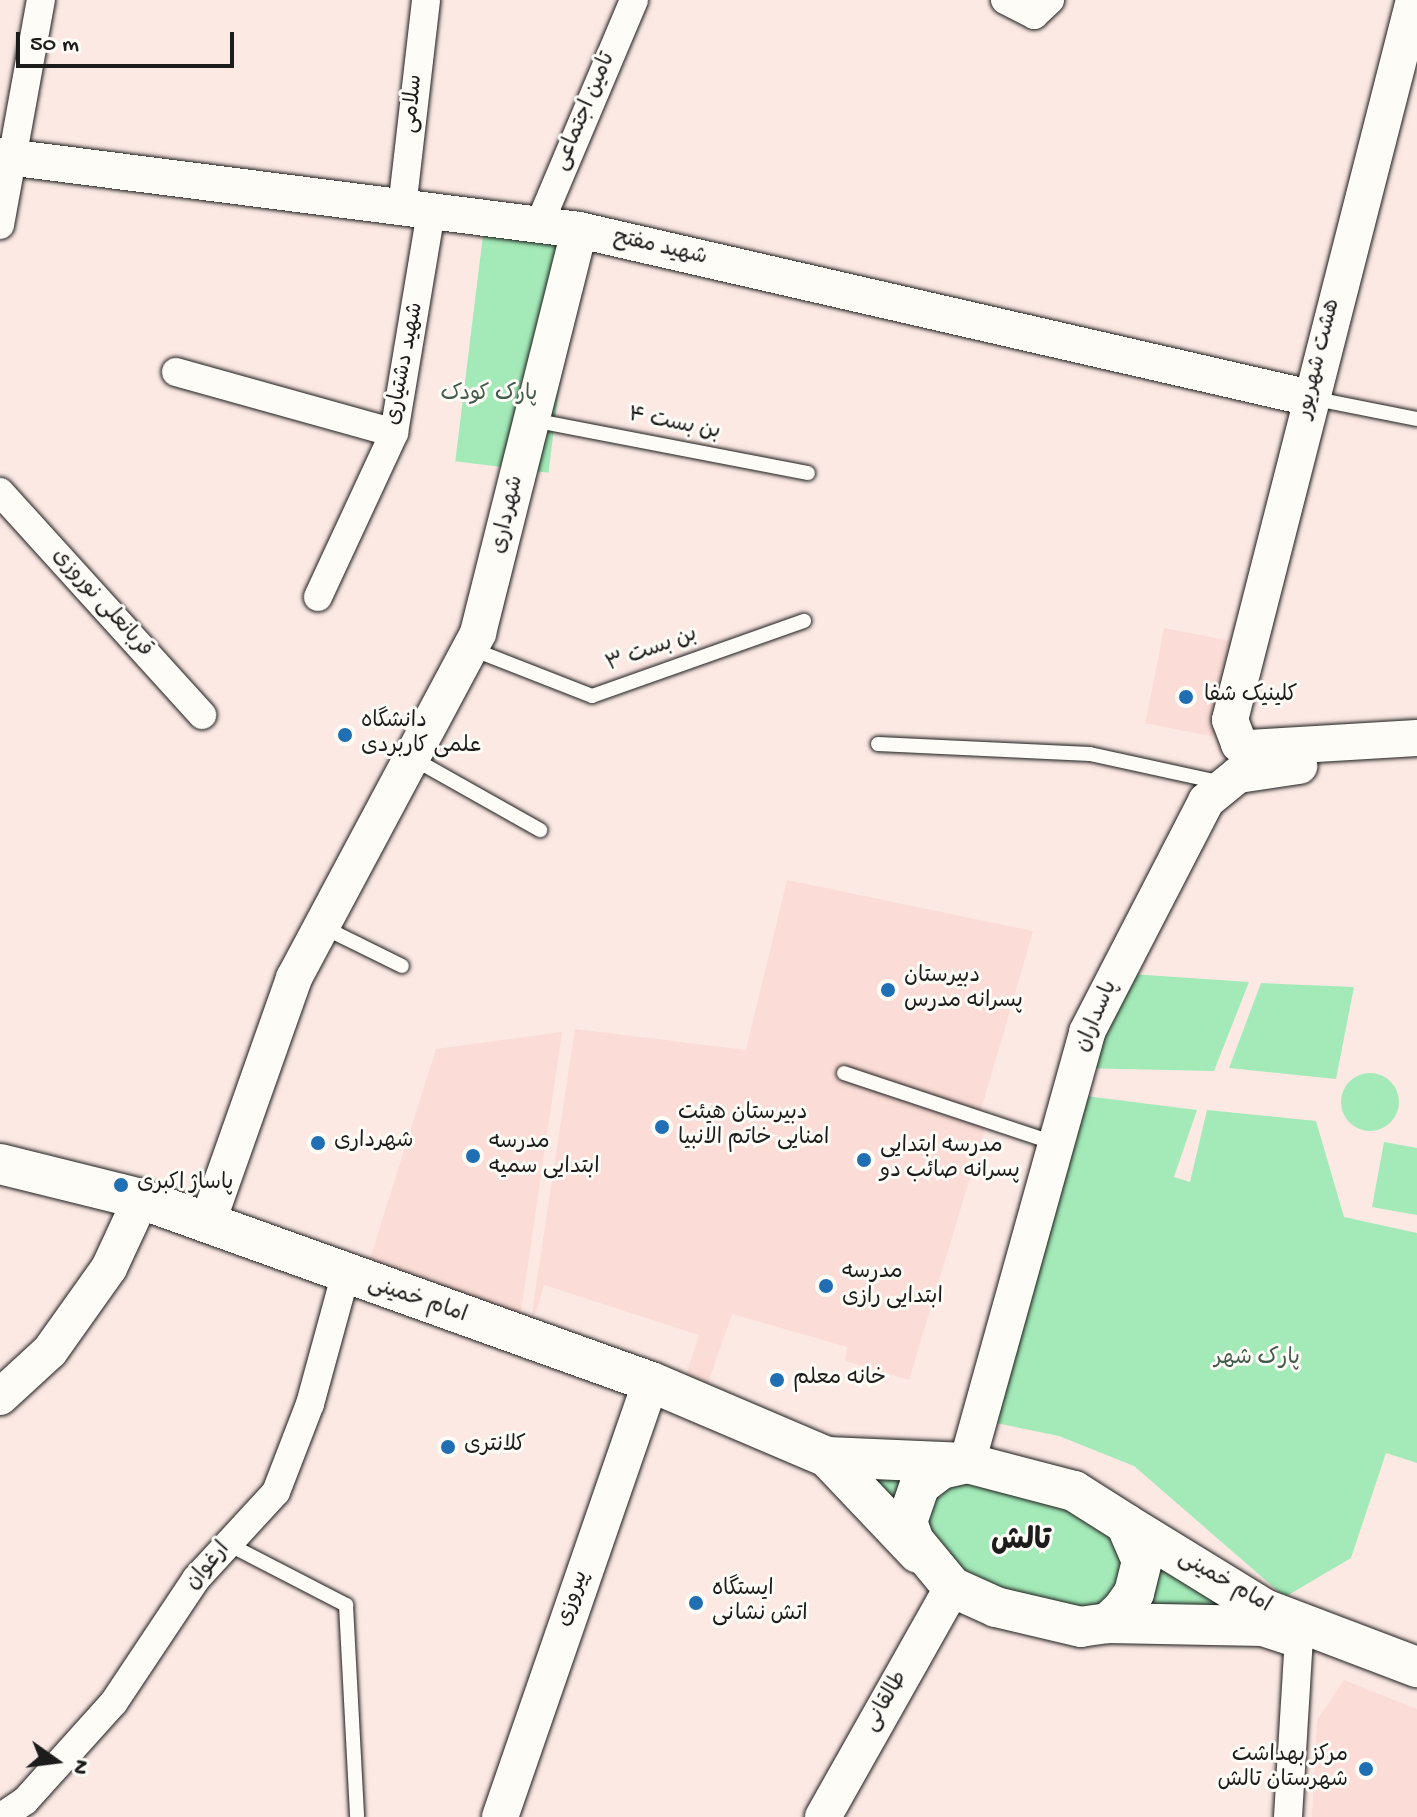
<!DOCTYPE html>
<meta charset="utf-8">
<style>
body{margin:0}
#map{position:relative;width:1417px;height:1817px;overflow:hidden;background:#fce9e4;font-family:"Gochi Hand","Playpen Sans Arabic",sans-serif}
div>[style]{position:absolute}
.built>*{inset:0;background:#fbdcd6;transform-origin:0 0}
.green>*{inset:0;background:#a3eab8;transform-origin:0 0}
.round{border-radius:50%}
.roads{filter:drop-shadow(0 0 2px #1c1c1c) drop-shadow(0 0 2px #1c1c1c)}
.service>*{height:14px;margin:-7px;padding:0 7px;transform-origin:7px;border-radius:7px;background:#fdfcf7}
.minor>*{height:28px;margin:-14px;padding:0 14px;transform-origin:14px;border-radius:14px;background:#fdfcf7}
.tertiary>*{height:36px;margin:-18px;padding:0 18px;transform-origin:18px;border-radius:18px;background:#fdfcf7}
.secondary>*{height:40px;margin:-20px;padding:0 20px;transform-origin:20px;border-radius:20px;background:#fdfcf7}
.dots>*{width:22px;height:22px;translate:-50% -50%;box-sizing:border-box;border:4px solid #fdfcf7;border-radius:50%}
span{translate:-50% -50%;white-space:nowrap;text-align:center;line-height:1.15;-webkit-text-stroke:6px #fdfcf7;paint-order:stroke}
.street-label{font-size:22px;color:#1c1c1c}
.park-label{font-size:22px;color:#445a4b}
.poi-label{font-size:22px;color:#1c1c1c}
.left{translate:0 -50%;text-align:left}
.right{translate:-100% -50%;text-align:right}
.district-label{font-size:30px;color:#1c1c1c;font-weight:700}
.north{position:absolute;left:16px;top:1721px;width:80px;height:80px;-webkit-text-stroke:6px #fdfcf7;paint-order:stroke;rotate:104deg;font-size:22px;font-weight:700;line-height:32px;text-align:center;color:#1c1c1c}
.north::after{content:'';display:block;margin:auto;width:28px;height:36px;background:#1c1c1c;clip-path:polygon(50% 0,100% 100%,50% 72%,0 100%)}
.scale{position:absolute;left:16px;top:32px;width:218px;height:36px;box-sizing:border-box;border:4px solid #1c1c1c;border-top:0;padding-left:10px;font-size:24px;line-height:28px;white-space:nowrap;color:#1c1c1c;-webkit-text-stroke:6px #fdfcf7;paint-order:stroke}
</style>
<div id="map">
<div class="built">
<div style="left:1164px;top:628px;width:69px;height:97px;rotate:11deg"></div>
<div style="clip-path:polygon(787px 880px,1033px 931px,979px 1117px,987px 1121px,909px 1380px,845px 1361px,847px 1347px,732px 1314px,701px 1403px,680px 1394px,699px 1335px,544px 1285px,528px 1339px,575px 1029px,746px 1050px)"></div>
<div style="clip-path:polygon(562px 1032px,520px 1318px,369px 1262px,436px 1049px)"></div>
<div style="clip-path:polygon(1344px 1680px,1417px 1709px,1417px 1817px,1312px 1817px,1317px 1720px)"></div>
</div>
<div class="green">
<div style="left:485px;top:219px;width:94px;height:244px;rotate:7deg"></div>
<div style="clip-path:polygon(1131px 974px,1249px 982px,1214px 1071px,1077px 1068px)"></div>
<div style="clip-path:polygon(1261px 983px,1354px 987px,1336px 1079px,1229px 1068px)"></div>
<div class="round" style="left:1341px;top:1073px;width:58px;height:58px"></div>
<div style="clip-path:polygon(1070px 1094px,1197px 1110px,1174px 1177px,1190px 1182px,1207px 1110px,1316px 1121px,1344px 1217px,1417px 1233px,1417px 1463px,1386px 1453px,1351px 1558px,1285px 1597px,1134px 1466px,1059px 1436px,996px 1423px,1072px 1155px)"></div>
<div style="clip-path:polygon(1384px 1142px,1417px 1148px,1417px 1215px,1372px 1207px)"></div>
<div style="clip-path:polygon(828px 1458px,1029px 1477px,1263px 1626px,996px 1607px)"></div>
</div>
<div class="roads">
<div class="service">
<div style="left:1311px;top:398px;width:108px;rotate:11.2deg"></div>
<div style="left:532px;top:420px;width:281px;rotate:10.9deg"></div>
<div style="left:472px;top:649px;width:129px;rotate:21.4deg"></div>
<div style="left:592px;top:696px;width:225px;rotate:-19.5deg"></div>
<div style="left:878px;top:744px;width:212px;rotate:2.7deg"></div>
<div style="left:1090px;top:754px;width:136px;rotate:12.3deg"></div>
<div style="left:414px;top:759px;width:145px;rotate:29.4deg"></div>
<div style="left:323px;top:927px;width:88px;rotate:26.3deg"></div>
<div style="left:844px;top:1073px;width:222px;rotate:18.4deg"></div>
<div style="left:228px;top:1544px;width:133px;rotate:27.3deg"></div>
<div style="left:346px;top:1605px;width:212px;rotate:87deg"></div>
</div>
<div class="minor">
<div style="left:1005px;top:0;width:33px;rotate:27deg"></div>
<div style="left:1034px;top:15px;width:22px;rotate:-43deg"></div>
<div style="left:402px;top:208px;width:209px;rotate:-83.4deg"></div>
<div style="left:0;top:225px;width:229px;rotate:-79.7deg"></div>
<div style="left:539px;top:225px;width:244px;rotate:-67.1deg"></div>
<div style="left:176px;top:372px;width:226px;rotate:15.6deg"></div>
<div style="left:0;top:492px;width:301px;rotate:47.8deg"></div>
<div style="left:318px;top:597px;width:181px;rotate:-65.1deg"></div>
<div style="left:394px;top:433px;width:225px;rotate:-80.5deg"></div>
<div style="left:1px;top:1817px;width:29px;rotate:-34deg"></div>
<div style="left:25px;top:1801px;width:133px;rotate:-48deg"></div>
<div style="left:114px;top:1702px;width:148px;rotate:-56.3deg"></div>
<div style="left:196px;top:1579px;width:118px;rotate:-47.4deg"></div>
<div style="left:276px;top:1492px;width:94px;rotate:-68.9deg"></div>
<div style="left:310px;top:1404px;width:133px;rotate:-74.7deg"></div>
<div style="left:1288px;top:1817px;width:178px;rotate:-86.5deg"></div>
</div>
<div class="tertiary">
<div style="left:1414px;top:0;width:743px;rotate:104.34deg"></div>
<div style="left:1230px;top:720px;width:26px;rotate:69deg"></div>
<div style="left:1239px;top:744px;width:11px;rotate:22deg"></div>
<div style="left:1249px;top:748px;width:168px;rotate:-3.4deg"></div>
<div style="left:0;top:156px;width:584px;rotate:7.28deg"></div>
<div style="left:579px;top:230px;width:750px;rotate:12.94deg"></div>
<div style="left:207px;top:1224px;width:261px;rotate:-70.5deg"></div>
<div style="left:294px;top:978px;width:391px;rotate:-61.9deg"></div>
<div style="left:478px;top:633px;width:415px;rotate:-75.9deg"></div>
<div style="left:0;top:1397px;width:68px;rotate:-42.6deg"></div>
<div style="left:50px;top:1351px;width:102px;rotate:-54.6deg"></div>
<div style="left:109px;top:1268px;width:76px;rotate:-65.1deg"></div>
<div style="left:967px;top:1463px;width:447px;rotate:-74.4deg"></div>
<div style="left:1087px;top:1032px;width:260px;rotate:-62.7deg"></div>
<div style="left:1206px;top:801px;width:41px;rotate:-39.1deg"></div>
<div style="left:1238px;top:775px;width:62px;rotate:-8.4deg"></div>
<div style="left:500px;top:1817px;width:460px;rotate:-70.9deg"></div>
<div style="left:823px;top:1817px;width:263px;rotate:-60.6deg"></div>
</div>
<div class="secondary">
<div style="left:0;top:1164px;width:145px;rotate:13.9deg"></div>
<div style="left:141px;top:1199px;width:542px;rotate:19.74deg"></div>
<div style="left:651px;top:1382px;width:191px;rotate:23.1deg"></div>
<div style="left:827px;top:1457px;width:139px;rotate:2.5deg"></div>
<div style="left:827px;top:1457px;width:132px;rotate:46.5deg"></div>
<div style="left:967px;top:1463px;width:111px;rotate:14.7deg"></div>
<div style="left:1074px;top:1491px;width:62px;rotate:32.4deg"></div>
<div style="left:1126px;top:1524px;width:40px;rotate:66.6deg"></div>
<div style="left:1142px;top:1561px;width:33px;rotate:104deg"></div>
<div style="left:1134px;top:1593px;width:19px;rotate:125deg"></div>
<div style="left:1123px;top:1609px;width:21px;rotate:137deg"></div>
<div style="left:1108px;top:1623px;width:27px;rotate:172deg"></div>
<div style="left:1081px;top:1627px;width:87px;rotate:-166.8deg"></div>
<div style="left:996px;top:1607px;width:48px;rotate:-155.6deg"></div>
<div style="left:952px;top:1587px;width:60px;rotate:-129.6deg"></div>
<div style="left:914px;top:1541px;width:20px;rotate:-110deg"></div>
<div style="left:907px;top:1522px;width:39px;rotate:-71deg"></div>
<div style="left:920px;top:1485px;width:26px;rotate:-37deg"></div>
<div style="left:941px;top:1469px;width:27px;rotate:-13deg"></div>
<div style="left:1126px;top:1524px;width:162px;rotate:31.6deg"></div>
<div style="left:1264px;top:1609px;width:164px;rotate:20.8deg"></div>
<div style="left:1108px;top:1623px;width:155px;rotate:1.1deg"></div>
<div style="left:1263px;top:1626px;width:28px;rotate:18deg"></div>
</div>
</div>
<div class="dots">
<div style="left:1186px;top:697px;background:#1f6fb2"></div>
<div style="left:345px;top:735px;background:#1f6fb2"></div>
<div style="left:888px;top:990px;background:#1f6fb2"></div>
<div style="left:662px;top:1127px;background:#1f6fb2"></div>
<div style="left:318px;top:1143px;background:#1f6fb2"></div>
<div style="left:473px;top:1156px;background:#1f6fb2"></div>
<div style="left:864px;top:1160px;background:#1f6fb2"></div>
<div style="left:121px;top:1185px;background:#1f6fb2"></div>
<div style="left:826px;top:1286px;background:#1f6fb2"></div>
<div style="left:777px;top:1380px;background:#1f6fb2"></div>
<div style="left:448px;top:1447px;background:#1f6fb2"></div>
<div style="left:696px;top:1603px;background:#1f6fb2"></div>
<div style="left:1366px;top:1769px;background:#1f6fb2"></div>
</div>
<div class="street-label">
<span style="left:414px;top:104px;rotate:-84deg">سلامی</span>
<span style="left:586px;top:112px;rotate:-67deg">تامین اجتماعی</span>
<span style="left:660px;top:249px;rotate:13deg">شهید مفتح</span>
<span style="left:1320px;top:359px;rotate:-76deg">هشت شهریور</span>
<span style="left:406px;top:364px;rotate:-79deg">شهید دشتیاری</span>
<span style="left:674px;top:425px;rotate:11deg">بن بست ۴</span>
<span style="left:509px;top:515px;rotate:-77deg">شهرداری</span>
<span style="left:101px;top:604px;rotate:48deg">قربانعلی نوروزی</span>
<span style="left:652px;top:651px;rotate:-20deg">بن بست ۳</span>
<span style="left:1098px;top:1017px;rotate:-67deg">پاسداران</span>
<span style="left:417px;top:1301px;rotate:19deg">امام خمینی</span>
<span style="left:209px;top:1567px;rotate:-50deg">ارغوان</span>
<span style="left:1224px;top:1583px;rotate:30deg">امام خمینی</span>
<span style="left:574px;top:1599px;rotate:-71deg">پیروزی</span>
<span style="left:887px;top:1702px;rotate:-60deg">طالقانی</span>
</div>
<div class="park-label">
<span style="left:489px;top:396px">پارک کودک</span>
<span style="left:1257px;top:1360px">پارک شهر</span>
</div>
<div class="poi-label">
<span class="left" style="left:1204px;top:697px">کلینیک شفا</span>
<span class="left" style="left:361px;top:735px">دانشگاه<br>علمی کاربردی</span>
<span class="left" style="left:904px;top:990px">دبیرستان<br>پسرانه مدرس</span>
<span class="left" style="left:678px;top:1127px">دبیرستان هیئت<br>امنایی خاتم الانبیا</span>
<span class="left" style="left:334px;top:1143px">شهرداری</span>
<span class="left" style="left:489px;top:1156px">مدرسه<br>ابتدایی سمیه</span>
<span class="left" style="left:880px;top:1160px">مدرسه ابتدایی<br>پسرانه صائب دو</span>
<span class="left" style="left:137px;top:1185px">پاساژ اکبری</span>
<span class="left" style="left:842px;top:1286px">مدرسه<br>ابتدایی رازی</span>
<span class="left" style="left:793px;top:1380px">خانه معلم</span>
<span class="left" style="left:464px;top:1447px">کلانتری</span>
<span class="left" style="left:712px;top:1603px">ایستگاه<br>اتش نشانی</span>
<span class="right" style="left:1348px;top:1769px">مرکز بهداشت<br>شهرستان تالش</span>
</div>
<div class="district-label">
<span style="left:1021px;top:1543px">تالش</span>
</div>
<div class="north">N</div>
<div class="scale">50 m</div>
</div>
